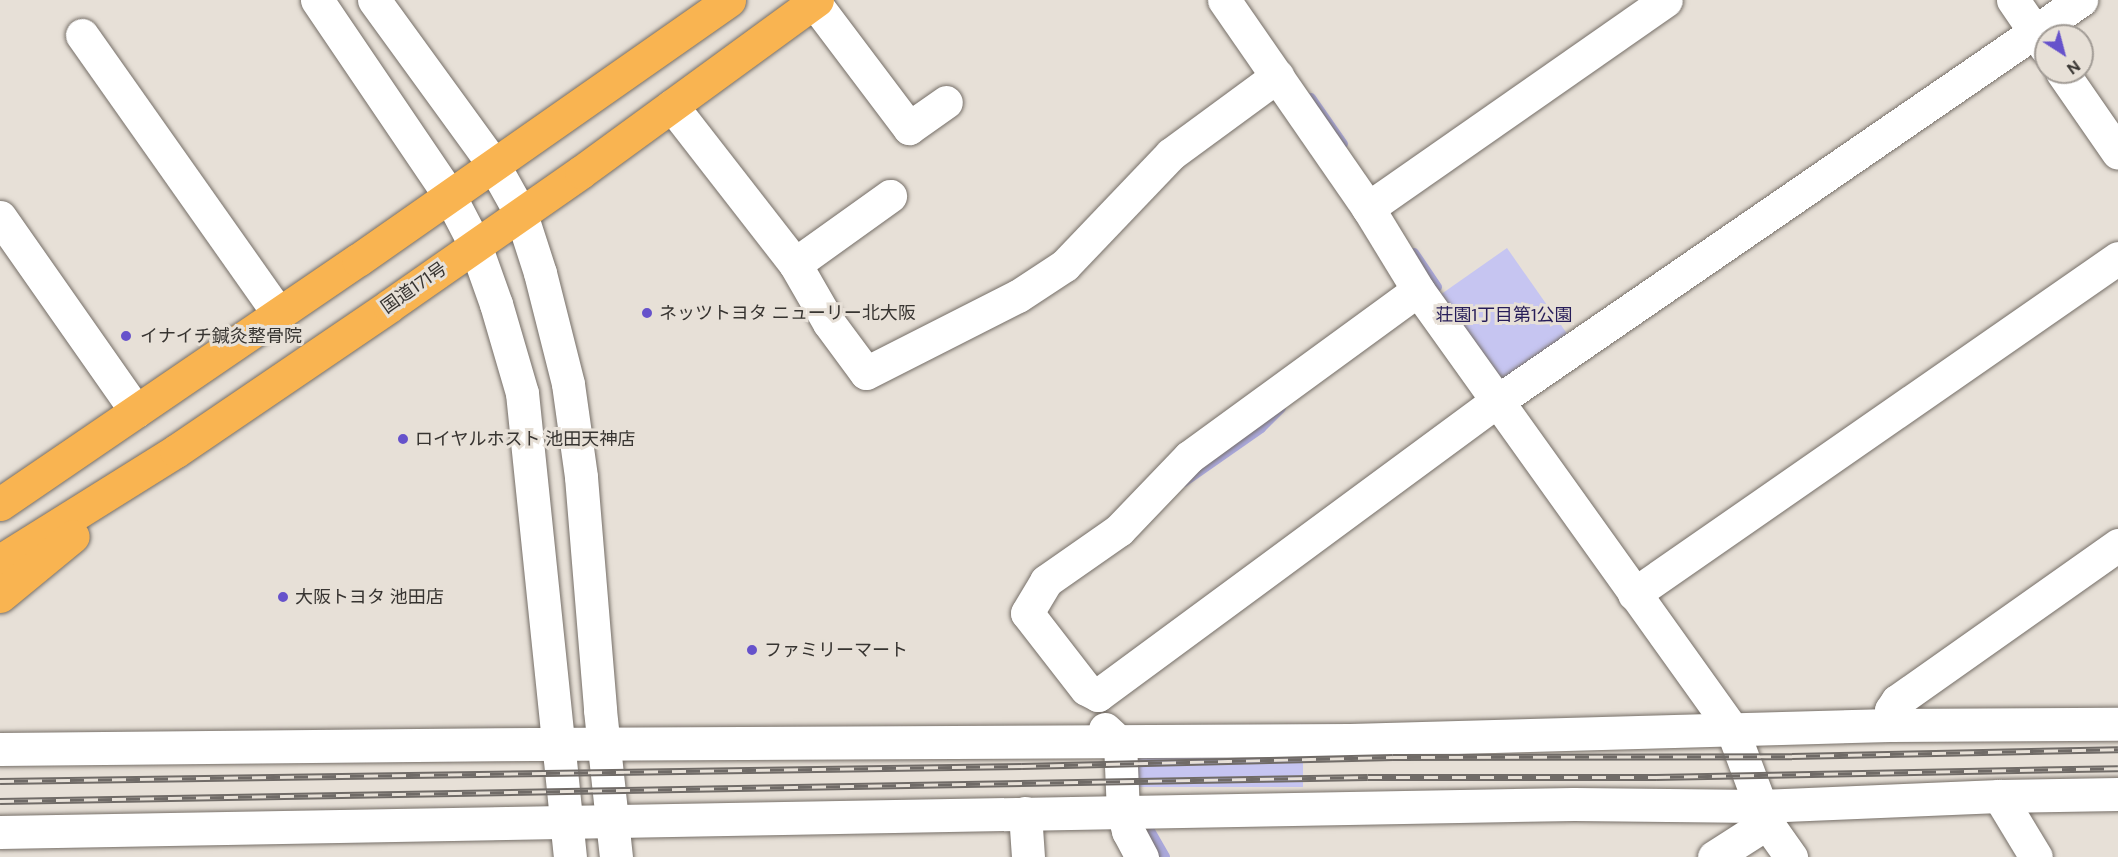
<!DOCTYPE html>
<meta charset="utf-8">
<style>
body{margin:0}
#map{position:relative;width:2118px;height:857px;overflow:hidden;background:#e7e0d7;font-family:"DM Sans","Noto Sans JP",sans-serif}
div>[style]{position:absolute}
.green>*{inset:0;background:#c6c5f1;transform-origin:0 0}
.stream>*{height:10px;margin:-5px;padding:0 5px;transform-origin:5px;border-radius:5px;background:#aaa8db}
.roads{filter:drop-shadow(0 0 2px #756e67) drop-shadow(0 0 2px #756e67)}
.minor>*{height:33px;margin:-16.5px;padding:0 16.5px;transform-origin:16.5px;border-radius:16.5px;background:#fff}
.highway>*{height:33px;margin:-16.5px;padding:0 16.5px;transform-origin:16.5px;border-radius:16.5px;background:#f9b451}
.rail>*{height:7px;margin-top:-3.5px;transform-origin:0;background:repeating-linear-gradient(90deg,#e7e0d7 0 14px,#706b67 0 28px);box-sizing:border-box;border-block:2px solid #706b67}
.dots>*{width:16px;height:16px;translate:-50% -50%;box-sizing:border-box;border:3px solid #e7e0d7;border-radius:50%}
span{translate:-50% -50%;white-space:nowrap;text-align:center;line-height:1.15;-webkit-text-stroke:6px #e7e0d7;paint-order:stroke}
.street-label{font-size:18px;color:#373431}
.poi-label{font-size:18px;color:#373431}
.left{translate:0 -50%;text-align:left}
.park-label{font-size:18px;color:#271d59}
.north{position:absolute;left:2034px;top:24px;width:60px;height:60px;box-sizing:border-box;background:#e7e0d7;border:2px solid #a19b95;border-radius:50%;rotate:144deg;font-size:16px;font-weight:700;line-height:24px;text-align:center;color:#373431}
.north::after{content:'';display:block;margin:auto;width:21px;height:27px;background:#6652cb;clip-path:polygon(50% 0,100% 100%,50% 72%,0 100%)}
</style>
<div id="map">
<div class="green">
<div style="left:1507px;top:248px;width:106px;height:81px;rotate:55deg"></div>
<div style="left:1303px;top:753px;width:34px;height:166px;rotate:90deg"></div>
</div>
<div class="stream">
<div style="left:1311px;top:98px;width:56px;rotate:55.2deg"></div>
<div style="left:1414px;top:253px;width:41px;rotate:55.9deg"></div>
<div style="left:1184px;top:482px;width:94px;rotate:-35deg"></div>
<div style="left:1261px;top:428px;width:28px;rotate:-45deg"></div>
<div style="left:1149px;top:829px;width:32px;rotate:60deg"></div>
</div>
<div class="roads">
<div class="minor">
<div style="left:317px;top:0;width:235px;rotate:55.9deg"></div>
<div style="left:449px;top:195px;width:56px;rotate:62.5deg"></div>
<div style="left:475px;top:245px;width:63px;rotate:70.4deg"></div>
<div style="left:496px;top:304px;width:93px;rotate:73.7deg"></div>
<div style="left:522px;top:393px;width:466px;rotate:84.1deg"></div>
<div style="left:374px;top:0;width:203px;rotate:54deg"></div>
<div style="left:493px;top:164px;width:57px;rotate:60.8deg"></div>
<div style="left:521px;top:214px;width:62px;rotate:72.1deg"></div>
<div style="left:540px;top:273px;width:114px;rotate:75.8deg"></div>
<div style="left:568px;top:384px;width:94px;rotate:82deg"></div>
<div style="left:581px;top:477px;width:234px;rotate:85.3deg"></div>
<div style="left:600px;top:710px;width:148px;rotate:83.8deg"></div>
<div style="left:1224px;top:0;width:253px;rotate:55.3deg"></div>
<div style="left:1368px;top:208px;width:96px;rotate:58.6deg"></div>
<div style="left:1418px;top:290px;width:540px;rotate:54.43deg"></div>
<div style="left:1732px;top:729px;width:100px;rotate:69.6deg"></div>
<div style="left:1767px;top:823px;width:42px;rotate:54.8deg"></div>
<div style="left:2013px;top:0;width:58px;rotate:55.5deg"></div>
<div style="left:814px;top:2px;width:158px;rotate:53deg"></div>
<div style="left:909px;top:128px;width:45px;rotate:-35.1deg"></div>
<div style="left:82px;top:35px;width:342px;rotate:54.8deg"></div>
<div style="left:2062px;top:72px;width:98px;rotate:55.3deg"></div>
<div style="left:672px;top:106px;width:200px;rotate:52.1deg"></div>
<div style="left:795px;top:264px;width:68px;rotate:60deg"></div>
<div style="left:829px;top:323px;width:62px;rotate:53.5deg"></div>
<div style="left:866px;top:373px;width:170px;rotate:-26.9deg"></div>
<div style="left:1018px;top:296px;width:56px;rotate:-33.4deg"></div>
<div style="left:1065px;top:265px;width:153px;rotate:-46.3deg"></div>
<div style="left:1171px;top:154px;width:132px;rotate:-36.3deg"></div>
<div style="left:1368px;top:208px;width:363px;rotate:-34.9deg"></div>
<div style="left:0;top:217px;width:237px;rotate:55deg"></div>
<div style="left:795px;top:264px;width:117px;rotate:-35.6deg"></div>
<div style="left:1634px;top:594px;width:589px;rotate:-34.77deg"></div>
<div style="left:1098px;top:695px;width:494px;rotate:-36.4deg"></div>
<div style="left:1496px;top:402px;width:710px;rotate:-34.5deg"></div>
<div style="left:1098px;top:695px;width:13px;rotate:-153deg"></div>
<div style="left:1086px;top:689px;width:96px;rotate:-127.8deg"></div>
<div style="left:1027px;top:613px;width:37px;rotate:-59deg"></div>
<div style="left:1046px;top:581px;width:89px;rotate:-34.9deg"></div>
<div style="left:1119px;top:530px;width:101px;rotate:-46.2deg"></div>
<div style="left:1189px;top:457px;width:283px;rotate:-36.1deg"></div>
<div style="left:1890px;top:725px;width:15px;rotate:-86deg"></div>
<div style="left:1891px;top:710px;width:11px;rotate:-56deg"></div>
<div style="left:1897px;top:701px;width:271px;rotate:-35.2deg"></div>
<div style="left:1105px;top:729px;width:21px;rotate:43deg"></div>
<div style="left:1120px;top:743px;width:68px;rotate:87.5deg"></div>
<div style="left:1123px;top:811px;width:21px;rotate:76deg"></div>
<div style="left:1128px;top:831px;width:30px;rotate:62deg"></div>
<div style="left:0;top:749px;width:533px;rotate:-0.54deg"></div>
<div style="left:533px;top:744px;width:817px;rotate:-0.28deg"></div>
<div style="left:1350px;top:740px;width:540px;rotate:-1.59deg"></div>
<div style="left:1890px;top:725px;width:228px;rotate:-0.3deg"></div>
<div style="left:1999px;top:796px;width:71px;rotate:58.8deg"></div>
<div style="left:1025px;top:813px;width:44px;rotate:86.1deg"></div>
<div style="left:0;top:832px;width:1574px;rotate:-1.02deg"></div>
<div style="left:1574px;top:804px;width:187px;rotate:0.6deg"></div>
<div style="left:1761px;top:806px;width:238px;rotate:-2.4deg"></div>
<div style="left:1999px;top:796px;width:119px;rotate:-1deg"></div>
<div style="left:1714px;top:857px;width:63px;rotate:-32.7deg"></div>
</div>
<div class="highway">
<div style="left:0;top:504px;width:433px;rotate:-34.3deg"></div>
<div style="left:358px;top:260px;width:453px;rotate:-35deg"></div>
<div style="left:0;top:561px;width:208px;rotate:-32deg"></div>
<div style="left:176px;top:451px;width:258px;rotate:-34.2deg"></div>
<div style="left:389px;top:306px;width:234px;rotate:-34.9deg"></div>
<div style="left:581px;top:172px;width:292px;rotate:-36.1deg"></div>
<div style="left:0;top:596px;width:94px;rotate:-39.4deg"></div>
</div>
</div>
<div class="rail">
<div style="left:0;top:781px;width:1022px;rotate:-0.84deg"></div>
<div style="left:1022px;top:766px;width:371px;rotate:-1.4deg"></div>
<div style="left:1393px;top:757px;width:399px;rotate:-0.1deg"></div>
<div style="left:1792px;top:756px;width:326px;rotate:-1.2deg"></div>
<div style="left:0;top:801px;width:1368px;rotate:-1.01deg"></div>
<div style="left:1368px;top:777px;width:288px"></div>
<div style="left:1656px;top:777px;width:462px;rotate:-1.1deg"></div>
</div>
<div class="dots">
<div style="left:647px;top:313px;background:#6652cb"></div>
<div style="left:126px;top:336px;background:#6652cb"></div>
<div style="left:403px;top:439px;background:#6652cb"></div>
<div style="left:283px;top:597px;background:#6652cb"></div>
<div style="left:752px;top:650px;background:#6652cb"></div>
</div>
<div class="street-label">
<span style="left:414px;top:288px;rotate:-35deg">国道171号</span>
</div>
<div class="poi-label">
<span class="left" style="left:659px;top:313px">ネッツトヨタ ニューリー北大阪</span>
<span class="left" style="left:140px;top:336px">イナイチ鍼灸整骨院</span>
<span class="left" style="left:415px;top:439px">ロイヤルホスト 池田天神店</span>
<span class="left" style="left:295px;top:597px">大阪トヨタ 池田店</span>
<span class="left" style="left:764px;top:650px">ファミリーマート</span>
</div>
<div class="park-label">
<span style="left:1504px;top:315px">荘園1丁目第1公園</span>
</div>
<div class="north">N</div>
</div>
